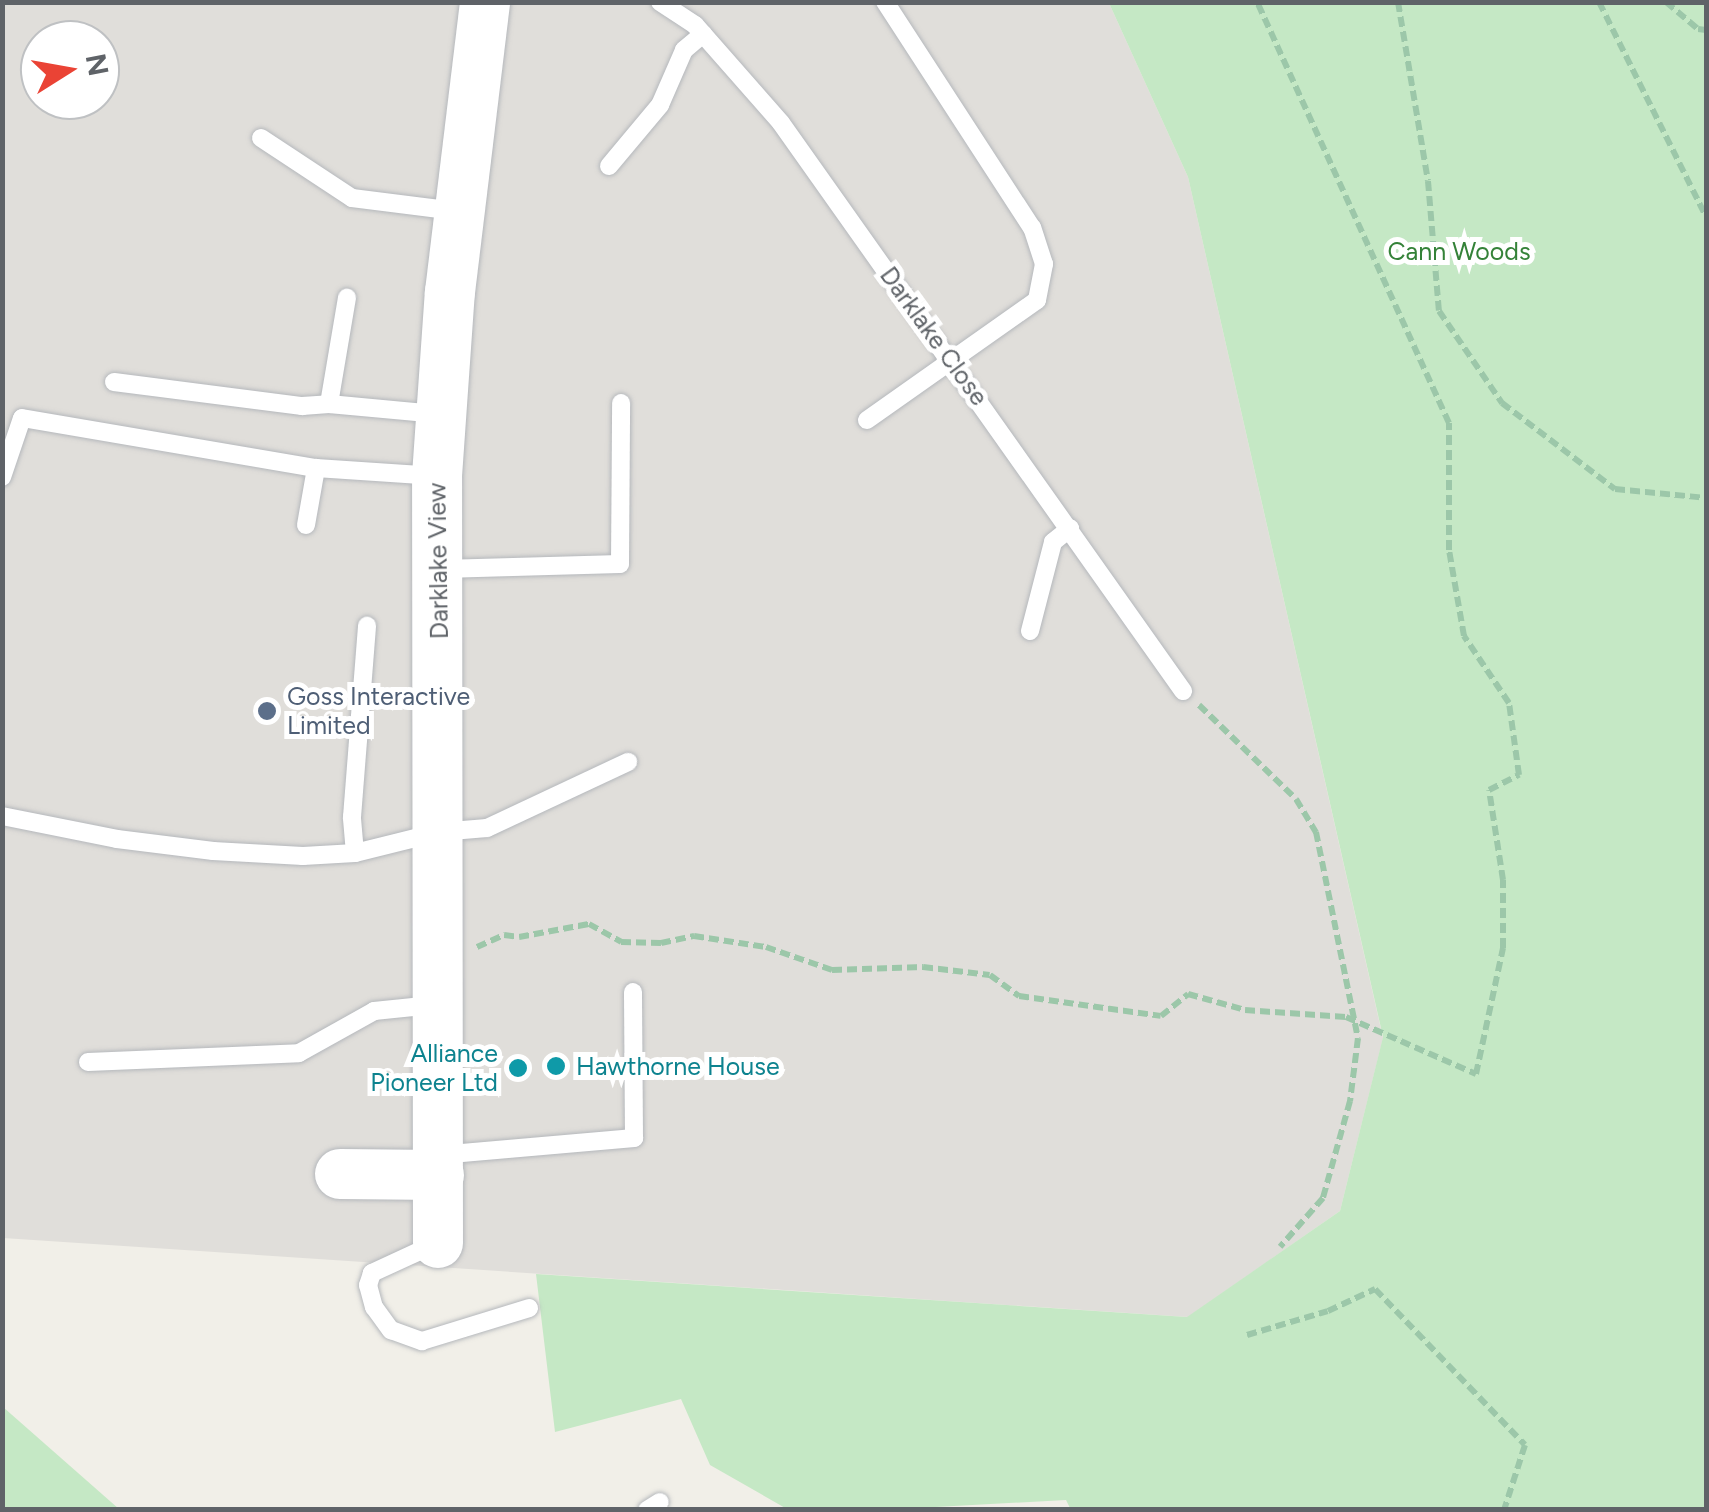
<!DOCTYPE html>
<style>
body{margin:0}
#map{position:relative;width:1709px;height:1512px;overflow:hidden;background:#f1efe8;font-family:Figtree,sans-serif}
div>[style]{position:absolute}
.industrial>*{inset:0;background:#e0deda}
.green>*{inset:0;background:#c5e8c5}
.path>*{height:6px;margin-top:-3px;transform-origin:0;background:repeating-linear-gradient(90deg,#9cc7a9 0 10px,transparent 0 15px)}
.roads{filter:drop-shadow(0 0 2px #b5b8bc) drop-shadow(0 0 2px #b5b8bc)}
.lane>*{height:18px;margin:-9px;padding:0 9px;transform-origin:9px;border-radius:9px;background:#fff}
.secondary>*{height:50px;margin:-25px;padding:0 25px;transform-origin:25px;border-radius:25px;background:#fff}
.dots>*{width:28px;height:28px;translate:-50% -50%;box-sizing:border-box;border:5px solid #fff;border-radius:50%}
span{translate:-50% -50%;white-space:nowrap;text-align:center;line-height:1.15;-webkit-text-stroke:10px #fff;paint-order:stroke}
.park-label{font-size:25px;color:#348238}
.street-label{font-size:25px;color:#5f6368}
.service-label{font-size:25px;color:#4e5e75}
.left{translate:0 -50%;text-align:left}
.culture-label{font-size:25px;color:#0d838f}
.right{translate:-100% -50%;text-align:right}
.frame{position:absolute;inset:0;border:5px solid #5f6368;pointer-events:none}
.north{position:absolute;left:20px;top:20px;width:100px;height:100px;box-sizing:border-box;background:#fff;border:2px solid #bfc1c3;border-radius:50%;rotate:79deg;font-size:28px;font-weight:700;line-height:40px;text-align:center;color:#5f6368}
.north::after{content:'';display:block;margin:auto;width:35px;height:45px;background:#ea4335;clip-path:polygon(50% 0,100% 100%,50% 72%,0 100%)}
</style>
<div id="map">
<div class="industrial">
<div style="clip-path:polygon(evenodd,2px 3px,1109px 3px,1188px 177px,1383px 1038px,1340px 1211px,1188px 1317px,3px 1238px,2px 3px,40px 40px,100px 40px,100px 100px,40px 100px,40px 40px)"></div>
</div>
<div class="green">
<div style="clip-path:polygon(1109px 3px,1706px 3px,1706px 1509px,1071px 1510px,1066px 1500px,899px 1509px,787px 1509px,710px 1465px,681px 1399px,555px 1432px,536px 1274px,1187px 1317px,1340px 1211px,1383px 1037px,1188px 177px)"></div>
<div style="clip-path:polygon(3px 1407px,119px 1509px,3px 1509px)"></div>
</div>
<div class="path">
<div style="left:1398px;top:2px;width:181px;rotate:80.5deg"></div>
<div style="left:1428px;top:181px;width:130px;rotate:85.2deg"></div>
<div style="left:1439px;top:311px;width:112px;rotate:55.6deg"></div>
<div style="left:1502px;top:403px;width:142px;rotate:37.3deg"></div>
<div style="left:1615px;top:489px;width:91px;rotate:5.6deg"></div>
<div style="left:1599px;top:2px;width:240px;rotate:63.5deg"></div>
<div style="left:1666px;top:2px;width:42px;rotate:40.2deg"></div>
<div style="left:1698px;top:29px;width:8px;rotate:7deg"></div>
<div style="left:1199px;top:705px;width:135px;rotate:44.1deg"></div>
<div style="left:1296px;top:799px;width:39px;rotate:59deg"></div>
<div style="left:1316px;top:832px;width:210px;rotate:78.5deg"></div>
<div style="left:1358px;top:1038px;width:64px;rotate:97.2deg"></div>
<div style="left:1350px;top:1101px;width:101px;rotate:105.6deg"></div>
<div style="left:1323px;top:1198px;width:65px;rotate:131.3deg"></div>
<div style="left:477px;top:947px;width:30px;rotate:-24deg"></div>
<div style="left:504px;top:935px;width:15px;rotate:8deg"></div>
<div style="left:519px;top:937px;width:71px;rotate:-10.5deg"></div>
<div style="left:589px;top:924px;width:37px;rotate:29deg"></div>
<div style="left:621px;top:942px;width:40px;rotate:1.4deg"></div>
<div style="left:661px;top:943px;width:34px;rotate:-12deg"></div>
<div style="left:694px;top:936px;width:73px;rotate:8.7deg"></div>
<div style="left:766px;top:947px;width:70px;rotate:19.2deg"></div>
<div style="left:832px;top:970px;width:91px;rotate:-1.9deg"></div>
<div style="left:923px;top:967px;width:67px;rotate:6.8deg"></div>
<div style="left:990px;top:975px;width:36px;rotate:36deg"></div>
<div style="left:1019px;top:996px;width:143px;rotate:8deg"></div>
<div style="left:1161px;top:1016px;width:35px;rotate:-39deg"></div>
<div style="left:1188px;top:994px;width:59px;rotate:15.7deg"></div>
<div style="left:1245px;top:1010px;width:101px;rotate:4deg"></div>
<div style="left:1346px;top:1017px;width:142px;rotate:23.7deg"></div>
<div style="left:1476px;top:1074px;width:129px;rotate:-77.9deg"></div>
<div style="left:1503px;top:948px;width:68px;rotate:-90deg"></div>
<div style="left:1503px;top:880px;width:91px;rotate:-98.8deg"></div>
<div style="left:1489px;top:790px;width:34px;rotate:-27deg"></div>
<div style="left:1519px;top:775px;width:73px;rotate:-97.9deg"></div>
<div style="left:1509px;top:703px;width:81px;rotate:-123.9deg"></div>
<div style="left:1464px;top:636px;width:87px;rotate:-99.9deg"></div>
<div style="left:1449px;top:550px;width:127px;rotate:-90deg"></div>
<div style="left:1449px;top:423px;width:463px;rotate:-114.5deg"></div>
<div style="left:1247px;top:1335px;width:84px;rotate:-16.5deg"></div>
<div style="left:1328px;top:1311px;width:52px;rotate:-25.1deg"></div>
<div style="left:1375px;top:1289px;width:216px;rotate:46.1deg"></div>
<div style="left:1525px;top:1445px;width:68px;rotate:107.9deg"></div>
</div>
<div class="roads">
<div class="lane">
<div style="left:660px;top:2px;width:42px;rotate:33.3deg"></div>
<div style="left:695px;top:25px;width:130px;rotate:48.7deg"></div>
<div style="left:781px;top:123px;width:696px;rotate:54.71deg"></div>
<div style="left:261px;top:138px;width:109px;rotate:33.4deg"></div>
<div style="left:352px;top:198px;width:104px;rotate:7.2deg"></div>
<div style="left:609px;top:166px;width:80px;rotate:-50.1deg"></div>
<div style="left:660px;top:105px;width:60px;rotate:-66.4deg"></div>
<div style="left:684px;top:50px;width:25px;rotate:-40deg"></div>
<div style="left:114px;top:382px;width:190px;rotate:7.3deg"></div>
<div style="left:302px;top:406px;width:27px;rotate:-4deg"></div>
<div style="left:329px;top:404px;width:107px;rotate:5.3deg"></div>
<div style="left:329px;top:404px;width:108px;rotate:-80.4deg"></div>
<div style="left:867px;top:420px;width:208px;rotate:-35.2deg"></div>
<div style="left:1037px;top:300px;width:37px;rotate:-79deg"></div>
<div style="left:1044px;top:264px;width:38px;rotate:-108deg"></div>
<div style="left:1032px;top:228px;width:270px;rotate:-123deg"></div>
<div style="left:2px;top:477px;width:62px;rotate:-71.3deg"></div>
<div style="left:22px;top:418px;width:298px;rotate:9.7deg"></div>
<div style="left:306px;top:525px;width:58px;rotate:-80deg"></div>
<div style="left:316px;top:468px;width:120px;rotate:3.8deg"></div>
<div style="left:442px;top:569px;width:178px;rotate:-1.6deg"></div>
<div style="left:620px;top:564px;width:161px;rotate:-89.6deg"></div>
<div style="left:1030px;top:631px;width:92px;rotate:-75.5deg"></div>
<div style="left:1053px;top:542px;width:22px;rotate:-39deg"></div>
<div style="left:2px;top:816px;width:117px;rotate:11.3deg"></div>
<div style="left:117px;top:839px;width:97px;rotate:7.1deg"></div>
<div style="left:213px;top:851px;width:90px;rotate:3.2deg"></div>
<div style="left:303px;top:856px;width:52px;rotate:-3.3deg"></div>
<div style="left:355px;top:853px;width:87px;rotate:-14deg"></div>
<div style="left:439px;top:832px;width:48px;rotate:-4.8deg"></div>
<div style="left:487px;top:828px;width:156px;rotate:-25.1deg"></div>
<div style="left:355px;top:853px;width:36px;rotate:-95deg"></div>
<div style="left:352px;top:817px;width:192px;rotate:-85.5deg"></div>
<div style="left:88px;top:1062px;width:211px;rotate:-2.4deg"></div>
<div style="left:299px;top:1053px;width:86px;rotate:-29.2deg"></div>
<div style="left:374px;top:1011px;width:59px;rotate:-5.8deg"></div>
<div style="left:439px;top:1155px;width:196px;rotate:-5deg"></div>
<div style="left:634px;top:1138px;width:146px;rotate:-90.4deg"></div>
<div style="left:437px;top:1243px;width:72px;rotate:155.2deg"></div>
<div style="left:372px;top:1273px;width:13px;rotate:108deg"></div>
<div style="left:368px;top:1285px;width:23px;rotate:75deg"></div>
<div style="left:374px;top:1307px;width:29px;rotate:54deg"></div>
<div style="left:391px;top:1330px;width:33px;rotate:20deg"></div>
<div style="left:422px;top:1341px;width:112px;rotate:-17.1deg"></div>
<div style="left:647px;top:1510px;width:15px;rotate:-32deg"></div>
</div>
<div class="secondary">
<div style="left:340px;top:1174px;width:99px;rotate:0.6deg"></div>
<div style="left:438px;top:1243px;width:767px;rotate:-90.07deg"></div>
<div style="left:437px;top:476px;width:184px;rotate:-86deg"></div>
<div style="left:450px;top:292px;width:292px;rotate:-83.1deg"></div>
</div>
</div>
<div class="dots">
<div style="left:267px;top:711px;background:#5c6f8a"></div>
<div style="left:556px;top:1066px;background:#0f9aa8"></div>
<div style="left:518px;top:1068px;background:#0f9aa8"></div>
</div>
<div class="park-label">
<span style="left:1459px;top:251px">Cann Woods</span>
</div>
<div class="street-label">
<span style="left:934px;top:336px;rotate:54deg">Darklake Close</span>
<span style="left:438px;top:561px;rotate:-91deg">Darklake View</span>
</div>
<div class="service-label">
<span class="left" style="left:287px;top:711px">Goss Interactive<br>Limited</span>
</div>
<div class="culture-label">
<span class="right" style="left:498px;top:1068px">Alliance<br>Pioneer Ltd</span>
<span class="left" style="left:576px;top:1066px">Hawthorne House</span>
</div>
<div class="frame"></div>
<div class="north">N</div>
</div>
